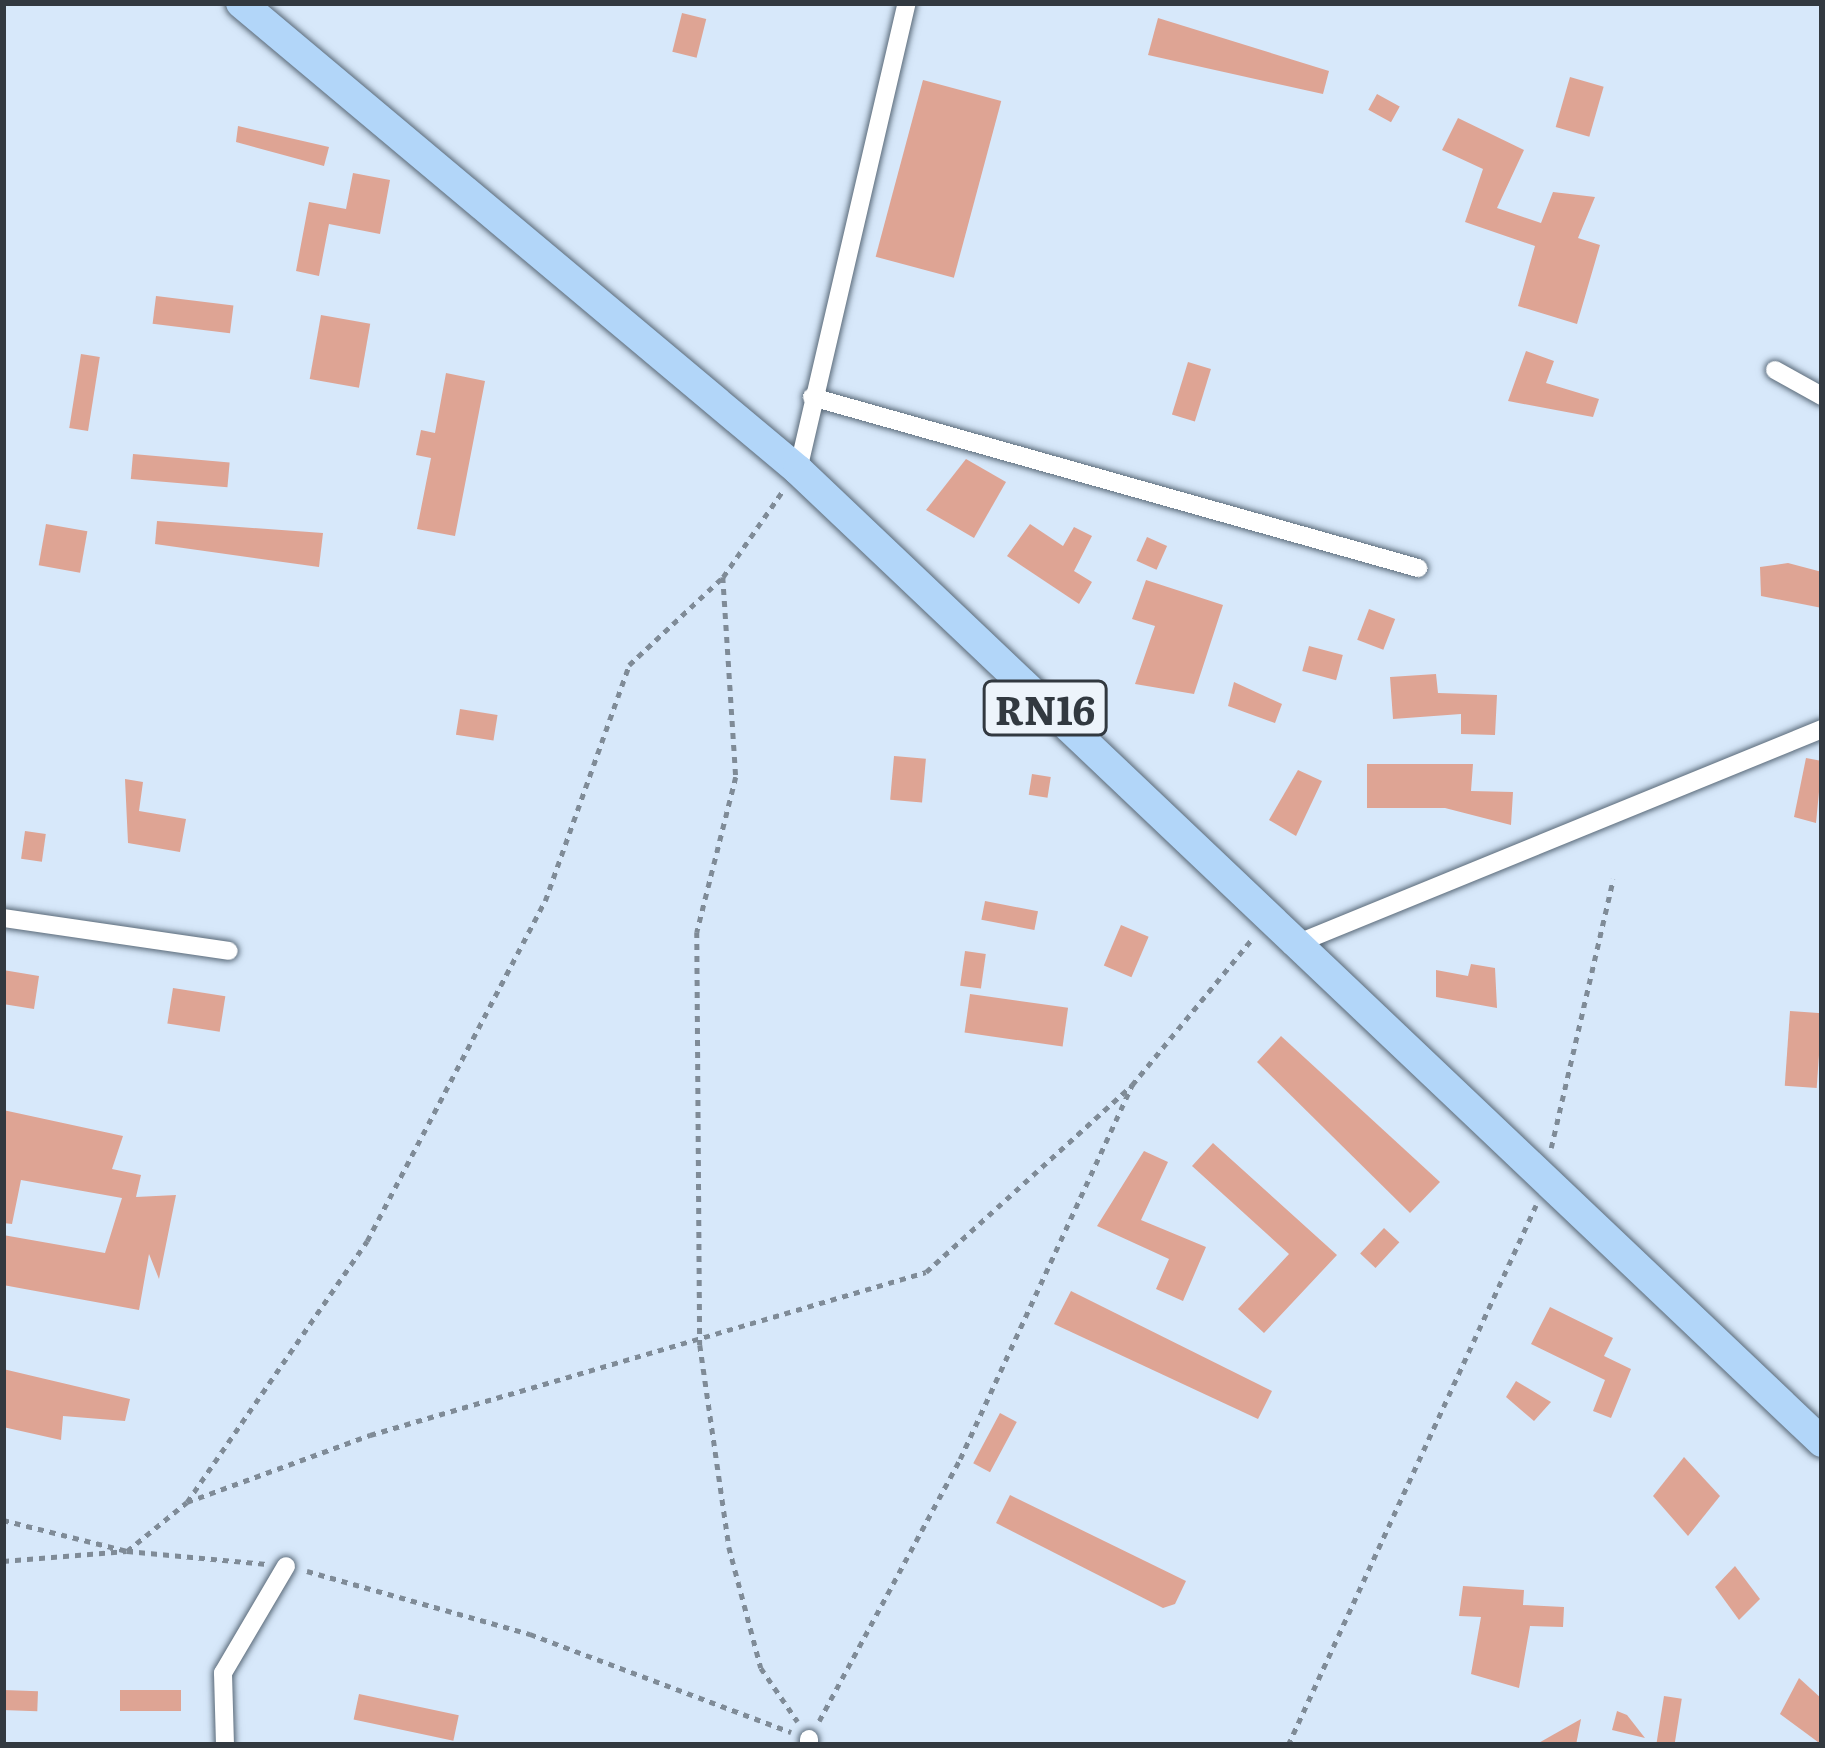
<!DOCTYPE html>
<style>
body{margin:0}
#map{position:relative;width:1825px;height:1748px;overflow:hidden;background:#d7e8fa;font-family:Literata,serif}
div>[style]{position:absolute}
.building>*{inset:0;background:#dea494;transform-origin:0 0}
.path>*{height:4.5px;margin-top:-2.25px;transform-origin:0;background:repeating-linear-gradient(90deg,#7f8b97 0 6px,transparent 0 12px)}
.roads{filter:drop-shadow(0 0 3px #596978) drop-shadow(0 0 3px #596978)}
.street>*{height:18px;margin:-9px;padding:0 9px;transform-origin:9px;border-radius:9px;background:#fff}
.primary>*{height:30px;margin:-15px;padding:0 15px;transform-origin:15px;border-radius:15px;background:#b2d6f9}
span{translate:-50% -50%;white-space:nowrap;text-align:center;line-height:1.15;-webkit-text-stroke:9px #edf4fb;paint-order:stroke}
.shield-label span{padding:3px 9px;background:#edf4fb;border:3px solid;border-radius:9px;-webkit-text-stroke-width:0}
.shield-label{font-size:39px;color:#323940;font-weight:700}
.frame{position:absolute;inset:0;border:6px solid #323940;pointer-events:none}
</style>
<div id="map">
<div class="building">
<div style="left:682px;top:13px;width:25px;height:40px;rotate:14deg"></div>
<div style="clip-path:polygon(1158px 18px,1329px 71px,1323px 94px,1148px 55px)"></div>
<div style="left:1570px;top:77px;width:35px;height:52px;rotate:16deg"></div>
<div style="left:923px;top:80px;width:81px;height:183px;rotate:15deg"></div>
<div style="left:1377px;top:94px;width:26px;height:18px;rotate:29deg"></div>
<div style="clip-path:polygon(1458px 118px,1524px 150px,1497px 208px,1541px 223px,1553px 192px,1595px 197px,1578px 238px,1600px 245px,1577px 324px,1518px 306px,1535px 246px,1465px 222px,1483px 169px,1442px 150px)"></div>
<div style="clip-path:polygon(238px 126px,329px 147px,324px 166px,236px 142px)"></div>
<div style="clip-path:polygon(353px 173px,390px 180px,380px 234px,329px 224px,319px 276px,296px 271px,309px 202px,346px 209px)"></div>
<div style="left:156px;top:296px;width:78px;height:28px;rotate:7deg"></div>
<div style="left:321px;top:315px;width:50px;height:65px;rotate:10deg"></div>
<div style="clip-path:polygon(1526px 351px,1554px 361px,1546px 383px,1599px 399px,1593px 417px,1508px 401px)"></div>
<div style="left:81px;top:354px;width:19px;height:75px;rotate:9deg"></div>
<div style="left:1188px;top:362px;width:24px;height:55px;rotate:17deg"></div>
<div style="clip-path:polygon(446px 373px,485px 381px,455px 536px,417px 529px,431px 458px,416px 455px,421px 430px,435px 433px)"></div>
<div style="left:133px;top:454px;width:97px;height:25px;rotate:5deg"></div>
<div style="clip-path:polygon(966px 459px,1006px 482px,974px 538px,926px 510px)"></div>
<div style="clip-path:polygon(157px 521px,323px 533px,319px 567px,155px 544px)"></div>
<div style="left:46px;top:524px;width:42px;height:42px;rotate:10deg"></div>
<div style="clip-path:polygon(1030px 524px,1063px 546px,1074px 527px,1092px 536px,1074px 571px,1092px 582px,1079px 604px,1007px 556px)"></div>
<div style="left:1147px;top:537px;width:22px;height:26px;rotate:24deg"></div>
<div style="clip-path:polygon(1788px 563px,1822px 572px,1822px 608px,1761px 596px,1760px 567px)"></div>
<div style="clip-path:polygon(1146px 580px,1223px 605px,1194px 694px,1135px 684px,1155px 626px,1132px 619px)"></div>
<div style="left:1369px;top:609px;width:28px;height:33px;rotate:21deg"></div>
<div style="left:1309px;top:646px;width:35px;height:26px;rotate:15deg"></div>
<div style="clip-path:polygon(1436px 674px,1438px 693px,1497px 695px,1495px 735px,1461px 734px,1461px 714px,1393px 719px,1390px 677px)"></div>
<div style="clip-path:polygon(1234px 682px,1282px 704px,1275px 723px,1228px 706px)"></div>
<div style="left:460px;top:709px;width:38px;height:26px;rotate:9deg"></div>
<div style="left:894px;top:756px;width:32px;height:44px;rotate:5deg"></div>
<div style="clip-path:polygon(1806px 758px,1822px 761px,1816px 823px,1794px 817px)"></div>
<div style="clip-path:polygon(1367px 764px,1473px 764px,1471px 791px,1513px 792px,1511px 825px,1445px 808px,1367px 808px)"></div>
<div style="clip-path:polygon(1298px 770px,1322px 781px,1296px 836px,1269px 820px)"></div>
<div style="left:1032px;top:774px;width:19px;height:21px;rotate:9deg"></div>
<div style="clip-path:polygon(125px 779px,143px 782px,139px 811px,186px 819px,180px 852px,128px 843px)"></div>
<div style="left:25px;top:831px;width:21px;height:28px;rotate:8deg"></div>
<div style="left:985px;top:901px;width:54px;height:19px;rotate:11deg"></div>
<div style="left:1121px;top:925px;width:30px;height:44px;rotate:23deg"></div>
<div style="left:965px;top:951px;width:21px;height:35px;rotate:8deg"></div>
<div style="clip-path:polygon(1471px 964px,1495px 968px,1497px 1008px,1436px 997px,1436px 970px,1468px 976px)"></div>
<div style="clip-path:polygon(3px 970px,39px 976px,34px 1009px,3px 1004px)"></div>
<div style="left:173px;top:988px;width:53px;height:36px;rotate:9deg"></div>
<div style="left:970px;top:994px;width:99px;height:39px;rotate:8deg"></div>
<div style="left:1790px;top:1011px;width:32px;height:75px;rotate:4deg"></div>
<div style="clip-path:polygon(1281px 1036px,1440px 1182px,1410px 1213px,1257px 1062px)"></div>
<div style="clip-path:polygon(3px 1110px,123px 1136px,112px 1169px,141px 1175px,136px 1197px,176px 1195px,159px 1279px,149px 1254px,139px 1310px,3px 1285px,3px 1235px,105px 1253px,122px 1198px,21px 1180px,12px 1224px,3px 1223px)"></div>
<div style="clip-path:polygon(1213px 1143px,1337px 1255px,1264px 1333px,1238px 1309px,1289px 1254px,1192px 1166px)"></div>
<div style="clip-path:polygon(1144px 1151px,1168px 1162px,1141px 1220px,1206px 1247px,1183px 1301px,1156px 1289px,1169px 1259px,1097px 1226px)"></div>
<div style="left:1384px;top:1228px;width:21px;height:35px;rotate:43deg"></div>
<div style="clip-path:polygon(1071px 1291px,1272px 1391px,1258px 1419px,1054px 1324px)"></div>
<div style="clip-path:polygon(1550px 1307px,1613px 1338px,1604px 1356px,1631px 1369px,1611px 1418px,1593px 1411px,1605px 1380px,1531px 1344px)"></div>
<div style="clip-path:polygon(3px 1369px,130px 1399px,125px 1421px,63px 1416px,61px 1440px,3px 1427px)"></div>
<div style="clip-path:polygon(1516px 1381px,1551px 1402px,1534px 1421px,1506px 1397px)"></div>
<div style="left:1000px;top:1413px;width:19px;height:57px;rotate:28deg"></div>
<div style="clip-path:polygon(1684px 1457px,1720px 1496px,1688px 1536px,1653px 1496px)"></div>
<div style="clip-path:polygon(1010px 1495px,1186px 1581px,1175px 1604px,1163px 1608px,996px 1523px)"></div>
<div style="clip-path:polygon(1735px 1566px,1760px 1599px,1739px 1620px,1715px 1587px)"></div>
<div style="clip-path:polygon(1463px 1586px,1524px 1590px,1523px 1605px,1564px 1607px,1563px 1627px,1530px 1626px,1519px 1688px,1471px 1674px,1481px 1617px,1459px 1616px)"></div>
<div style="clip-path:polygon(1799px 1678px,1822px 1699px,1822px 1745px,1780px 1714px)"></div>
<div style="left:3px;top:1690px;width:35px;height:20px;rotate:2deg"></div>
<div style="left:120px;top:1690px;width:61px;height:21px"></div>
<div style="left:359px;top:1694px;width:102px;height:26px;rotate:12deg"></div>
<div style="left:1664px;top:1696px;width:18px;height:49px;rotate:9deg"></div>
<div style="clip-path:polygon(1617px 1711px,1627px 1715px,1645px 1738px,1612px 1730px)"></div>
<div style="clip-path:polygon(1581px 1719px,1576px 1745px,1535px 1745px)"></div>
</div>
<div class="path">
<div style="left:723px;top:577px;width:200px;rotate:86.3deg"></div>
<div style="left:736px;top:777px;width:160px;rotate:104.1deg"></div>
<div style="left:697px;top:932px;width:413px;rotate:89.6deg"></div>
<div style="left:700px;top:1345px;width:204px;rotate:81.8deg"></div>
<div style="left:729px;top:1547px;width:125px;rotate:75.2deg"></div>
<div style="left:761px;top:1668px;width:65px;rotate:55.6deg"></div>
<div style="left:1551px;top:1148px;width:276px;rotate:-77deg"></div>
<div style="left:187px;top:1502px;width:195px;rotate:-20.1deg"></div>
<div style="left:370px;top:1435px;width:579px;rotate:-16.34deg"></div>
<div style="left:926px;top:1272px;width:278px;rotate:-42.2deg"></div>
<div style="left:1132px;top:1085px;width:189px;rotate:-50.6deg"></div>
<div style="left:3px;top:1520px;width:128px;rotate:14deg"></div>
<div style="left:127px;top:1551px;width:77px;rotate:-39.2deg"></div>
<div style="left:187px;top:1502px;width:317px;rotate:-55.4deg"></div>
<div style="left:367px;top:1241px;width:384px;rotate:-62.4deg"></div>
<div style="left:545px;top:901px;width:251px;rotate:-70.4deg"></div>
<div style="left:629px;top:665px;width:129px;rotate:-43.1deg"></div>
<div style="left:723px;top:577px;width:107px;rotate:-55.3deg"></div>
<div style="left:3px;top:1561px;width:124px;rotate:-4.6deg"></div>
<div style="left:127px;top:1551px;width:140px;rotate:5.3deg"></div>
<div style="left:307px;top:1571px;width:232px;rotate:15.8deg"></div>
<div style="left:530px;top:1634px;width:279px;rotate:20.6deg"></div>
<div style="left:819px;top:1721px;width:298px;rotate:-61.7deg"></div>
<div style="left:960px;top:1459px;width:412px;rotate:-65.3deg"></div>
<div style="left:1288px;top:1745px;width:594px;rotate:-65.33deg"></div>
</div>
<div class="roads">
<div class="street">
<div style="left:1775px;top:370px;width:54px;rotate:29deg"></div>
<div style="left:812px;top:397px;width:630px;rotate:15.76deg"></div>
<div style="left:798px;top:470px;width:480px;rotate:-76.9deg"></div>
<div style="left:3px;top:918px;width:228px;rotate:8.3deg"></div>
<div style="left:1291px;top:946px;width:574px;rotate:-22.23deg"></div>
<div style="left:809px;top:1739px;width:6px;rotate:90deg"></div>
<div style="left:225px;top:1745px;width:72px;rotate:-91.6deg"></div>
<div style="left:223px;top:1673px;width:124px;rotate:-59.5deg"></div>
</div>
<div class="primary">
<div style="left:241px;top:3px;width:727px;rotate:39.98deg"></div>
<div style="left:798px;top:470px;width:1412px;rotate:43.51deg"></div>
</div>
</div>
<div class="shield-label">
<span style="left:1045px;top:708px">RN16</span>
</div>
<div class="frame"></div>
</div>
